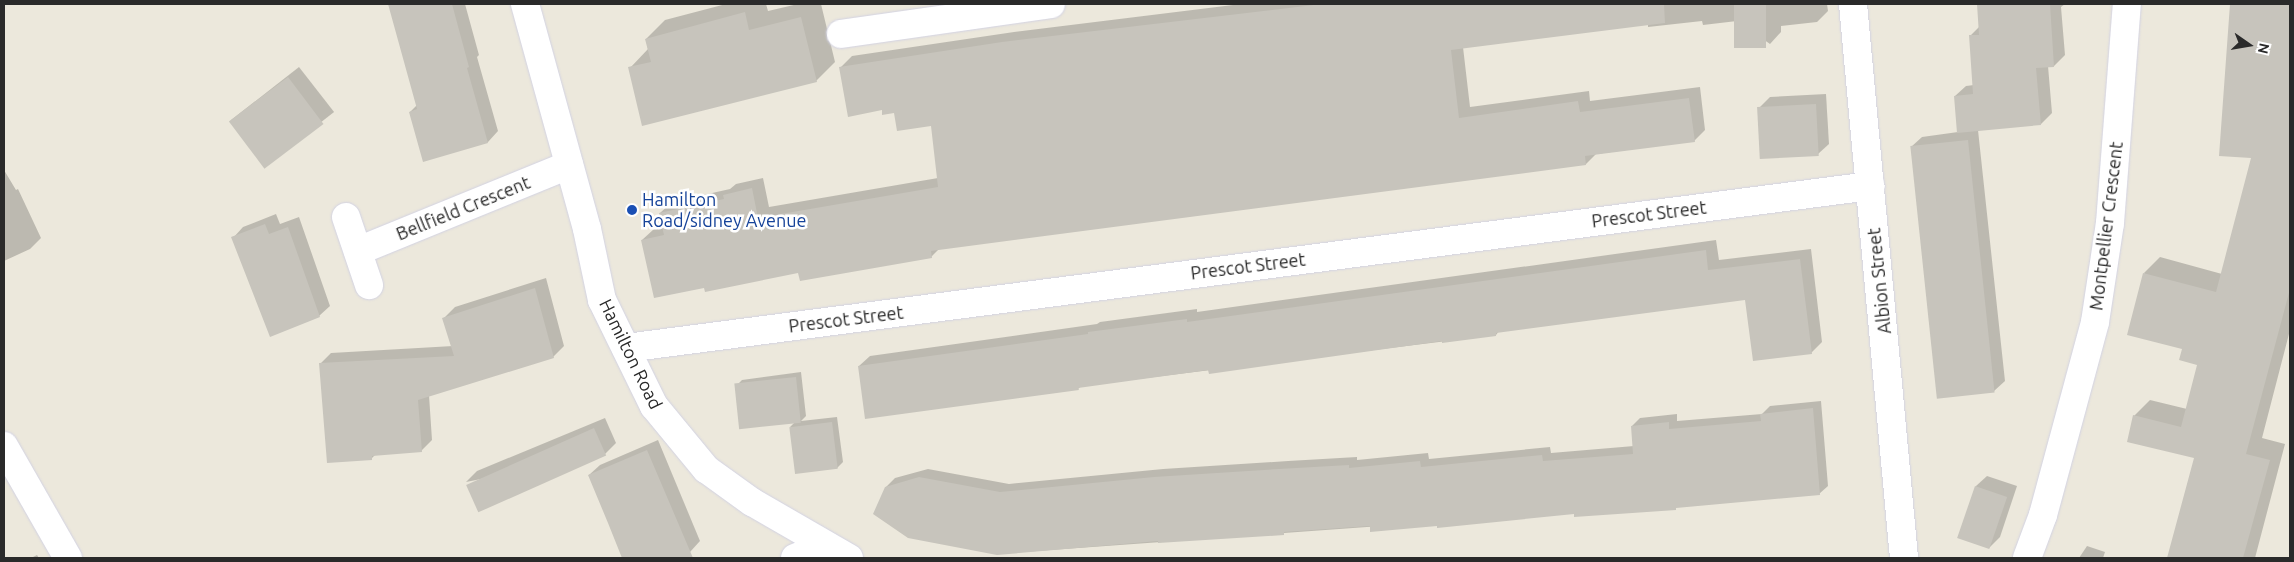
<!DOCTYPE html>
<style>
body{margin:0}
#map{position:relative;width:2294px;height:562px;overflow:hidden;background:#ece8dc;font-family:Ubuntu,sans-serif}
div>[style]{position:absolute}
.shadow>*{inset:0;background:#0003;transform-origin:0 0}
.building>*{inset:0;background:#c7c4bc;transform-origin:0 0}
.roads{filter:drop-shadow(0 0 1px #d2d2e2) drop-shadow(0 0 1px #d2d2e2)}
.minor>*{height:28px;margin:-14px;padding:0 14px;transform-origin:14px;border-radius:14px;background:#fff}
.dots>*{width:14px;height:14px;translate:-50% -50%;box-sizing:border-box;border:2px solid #fff;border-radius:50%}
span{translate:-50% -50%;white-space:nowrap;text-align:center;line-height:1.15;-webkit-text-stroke:5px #fff;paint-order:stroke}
.transit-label{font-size:18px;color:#164399}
.left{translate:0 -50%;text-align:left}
.street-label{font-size:18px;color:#2a2a2a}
.frame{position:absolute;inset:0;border:5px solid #2a2a2a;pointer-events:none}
.north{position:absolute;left:2224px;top:20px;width:50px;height:50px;-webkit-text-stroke:4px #fff;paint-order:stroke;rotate:103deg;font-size:14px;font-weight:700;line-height:20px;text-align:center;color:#2a2a2a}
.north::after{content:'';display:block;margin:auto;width:18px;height:22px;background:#2a2a2a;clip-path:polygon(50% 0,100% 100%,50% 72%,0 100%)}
</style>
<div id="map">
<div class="shadow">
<div style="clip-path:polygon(390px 4px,465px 4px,479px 55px,477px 57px,498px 131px,488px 142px,424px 160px,410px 112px,417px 105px)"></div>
<div style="clip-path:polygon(726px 4px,766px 4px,768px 11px,798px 4px,821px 4px,835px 62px,816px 81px,630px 68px,648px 49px,646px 39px,665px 20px)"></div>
<div style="clip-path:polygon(1241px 4px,1827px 4px,1828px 11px,1817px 22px,1781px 26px,1781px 32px,1770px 44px,1737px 21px,1703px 25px,1702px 21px,1648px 27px,1648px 23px,1463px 47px,1470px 107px,1589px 91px,1590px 101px,1700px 87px,1705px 130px,1694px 141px,1596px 154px,1586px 164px,940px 248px,931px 257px,799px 271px,705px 286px,642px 240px,654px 229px,663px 227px,660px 213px,672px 202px,730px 189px,736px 184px,763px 178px,769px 207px,938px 178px,932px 124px,883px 109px,841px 67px,852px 56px,1014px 32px)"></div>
<div style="clip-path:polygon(1978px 4px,2065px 4px,2061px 7px,2065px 55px,2054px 66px,2048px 66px,2052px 113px,2041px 124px,1978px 130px,2005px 381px,1994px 391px,1911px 147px,1922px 137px,1958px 132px,1955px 96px,1966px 86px,1974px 85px,1970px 36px,1980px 26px)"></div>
<div style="clip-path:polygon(2231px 4px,2290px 4px,2290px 330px,2262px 438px,2285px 444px,2255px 558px,2168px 558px,2195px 457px,2134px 416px,2150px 400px,2187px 409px,2199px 364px,2184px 349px,2144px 273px,2160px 257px,2222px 274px,2252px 157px,2221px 155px)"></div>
<div style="left:299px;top:67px;width:57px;height:87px;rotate:52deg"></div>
<div style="clip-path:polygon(1826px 94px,1829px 144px,1818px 154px,1759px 108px,1770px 97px)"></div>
<div style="clip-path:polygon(4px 170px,16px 190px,18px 189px,41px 238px,30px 249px,4px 261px)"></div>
<div style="clip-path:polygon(276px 214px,280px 224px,299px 217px,330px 306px,319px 316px,233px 238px,243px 227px)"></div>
<div style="clip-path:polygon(1716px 240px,1719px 260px,1811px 249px,1822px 342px,1811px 353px,1747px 298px,1499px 331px,1496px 335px,1081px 386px,1078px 389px,859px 366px,870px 356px,1097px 324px,1100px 322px,1197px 309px,1197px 312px)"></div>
<div style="clip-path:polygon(546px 278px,564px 346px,553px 357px,429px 395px,432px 440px,421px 451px,376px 454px,372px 458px,320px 364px,331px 353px,453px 346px,444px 318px,455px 307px)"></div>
<div style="clip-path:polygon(801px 372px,806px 416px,801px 421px,837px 417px,843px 462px,837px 468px,790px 427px,795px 422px,737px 385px,742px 380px)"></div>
<div style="clip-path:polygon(1821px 401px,1828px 486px,1819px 494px,997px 554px,886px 487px,895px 478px,928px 469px,1009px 484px,1163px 469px,1288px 461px,1357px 457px,1357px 460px,1428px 453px,1429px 459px,1550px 447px,1551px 453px,1634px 446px,1632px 426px,1640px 418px,1677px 414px,1677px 421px,1762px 414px,1770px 406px)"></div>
<div style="clip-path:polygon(605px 418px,616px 443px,605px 454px,466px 482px,477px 471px)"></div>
<div style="clip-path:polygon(658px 440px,700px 541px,690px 552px,675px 558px,624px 558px,589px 475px,600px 465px)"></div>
<div style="clip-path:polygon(1987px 476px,2017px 486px,2000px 537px,1989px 548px,1976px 486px)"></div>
<div style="clip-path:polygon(2087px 546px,2105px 552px,2103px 558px,2079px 558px)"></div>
<div style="clip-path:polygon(37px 555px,39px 558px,31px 558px)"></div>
</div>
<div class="building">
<div style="clip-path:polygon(388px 4px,452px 4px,469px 67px,467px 68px,488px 143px,423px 162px,409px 112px,417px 109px)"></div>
<div style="clip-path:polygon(1322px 4px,1664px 4px,1665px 23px,1451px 50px,1459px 118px,1578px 101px,1580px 112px,1689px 98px,1695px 142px,1585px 156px,1586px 165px,931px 251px,932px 258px,800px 281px,798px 273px,705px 292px,704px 288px,654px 298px,641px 240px,664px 235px,659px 213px,724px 199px,723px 195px,752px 188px,758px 218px,938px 187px,931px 126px,897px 131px,894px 113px,882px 115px,882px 110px,848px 117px,839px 67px,1002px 42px)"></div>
<div style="left:1734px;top:4px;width:32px;height:44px"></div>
<div style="clip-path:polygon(1977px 4px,2050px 4px,2054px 67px,2036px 68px,2041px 125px,1957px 133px,1954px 96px,1973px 94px,1969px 35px,1979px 35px)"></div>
<div style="clip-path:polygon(2230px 4px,2290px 4px,2290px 289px,2246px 454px,2270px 460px,2243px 558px,2167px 558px,2194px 458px,2127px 442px,2133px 415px,2181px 427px,2197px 365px,2179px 360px,2182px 349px,2127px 335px,2143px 273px,2216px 292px,2251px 158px,2219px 156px)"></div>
<div style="clip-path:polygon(745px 12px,749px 30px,801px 17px,817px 82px,642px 126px,628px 67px,651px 62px,645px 39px)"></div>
<div style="left:288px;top:77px;width:59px;height:74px;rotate:53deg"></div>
<div style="left:1816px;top:104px;width:52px;height:59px;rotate:87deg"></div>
<div style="left:1968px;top:140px;width:254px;height:58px;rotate:84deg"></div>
<div style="clip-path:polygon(265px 224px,269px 234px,288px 227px,320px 317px,270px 337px,231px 237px)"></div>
<div style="clip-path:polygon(1706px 250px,1708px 270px,1800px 259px,1812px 354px,1753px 361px,1745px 300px,1496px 333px,1496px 336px,1442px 343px,1442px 341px,1209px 374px,1208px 370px,1078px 388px,1079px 390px,865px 419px,858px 366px,1088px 334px,1088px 332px,1187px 319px,1187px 322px)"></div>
<div style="clip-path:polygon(535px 288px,554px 358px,418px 400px,422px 452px,372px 456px,372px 460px,327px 463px,319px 363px,454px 356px,442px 318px)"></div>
<div style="left:796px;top:377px;width:46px;height:62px;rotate:84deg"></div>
<div style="clip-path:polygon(1813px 408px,1820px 495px,1676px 508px,1676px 510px,1574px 517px,1574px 514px,1437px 528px,1437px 526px,1370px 532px,1370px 526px,1284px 532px,1284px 535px,1158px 543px,1158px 541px,997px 555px,908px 538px,873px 514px,885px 487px,919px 477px,1000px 492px,1154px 477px,1279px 469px,1349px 465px,1349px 468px,1420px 461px,1421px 467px,1542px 455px,1543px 461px,1633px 454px,1631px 426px,1669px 422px,1669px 429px,1761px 421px,1760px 414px)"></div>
<div style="left:832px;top:422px;width:47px;height:43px;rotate:83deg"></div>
<div style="left:594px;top:428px;width:30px;height:140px;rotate:66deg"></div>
<div style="clip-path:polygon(647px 450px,673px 511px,693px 558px,622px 558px,608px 523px,588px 475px)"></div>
<div style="left:1975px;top:486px;width:34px;height:55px;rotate:19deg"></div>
</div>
<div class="roads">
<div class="minor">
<div style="left:525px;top:4px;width:233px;rotate:74.6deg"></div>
<div style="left:587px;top:229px;width:73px;rotate:78.1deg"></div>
<div style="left:602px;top:300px;width:118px;rotate:63.9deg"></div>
<div style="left:654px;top:406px;width:82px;rotate:50.5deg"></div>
<div style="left:706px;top:469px;width:57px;rotate:35.7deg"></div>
<div style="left:752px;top:502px;width:112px;rotate:30deg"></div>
<div style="left:1853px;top:4px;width:556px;rotate:84.74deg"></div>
<div style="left:841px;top:34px;width:212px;rotate:-8.1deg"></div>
<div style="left:346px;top:217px;width:72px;rotate:71.3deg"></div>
<div style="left:358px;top:251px;width:228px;rotate:-22.2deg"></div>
<div style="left:626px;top:348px;width:1255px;rotate:-7.42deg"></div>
<div style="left:4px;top:446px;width:129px;rotate:60.3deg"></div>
<div style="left:795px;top:558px;width:33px;rotate:-23deg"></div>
<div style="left:2027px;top:558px;width:46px;rotate:-69.6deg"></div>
<div style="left:2043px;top:515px;width:200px;rotate:-74.9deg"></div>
<div style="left:2095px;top:322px;width:100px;rotate:-81.4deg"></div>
<div style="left:2110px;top:223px;width:220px;rotate:-85.6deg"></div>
</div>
</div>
<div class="dots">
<div style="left:632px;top:210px;background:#1a4fb4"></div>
</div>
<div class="transit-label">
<span class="left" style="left:642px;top:210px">Hamilton<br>Road/sidney Avenue</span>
</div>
<div class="street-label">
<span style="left:463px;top:208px;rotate:-22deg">Bellfield Crescent</span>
<span style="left:1649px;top:214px;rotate:-7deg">Prescot Street</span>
<span style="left:2106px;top:226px;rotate:-83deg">Montpellier Crescent</span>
<span style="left:1248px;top:266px;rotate:-7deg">Prescot Street</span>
<span style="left:1879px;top:281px;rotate:-96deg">Albion Street</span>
<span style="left:846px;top:319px;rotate:-7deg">Prescot Street</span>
<span style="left:631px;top:354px;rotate:64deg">Hamilton Road</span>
</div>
<div class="frame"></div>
<div class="north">N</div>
</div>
